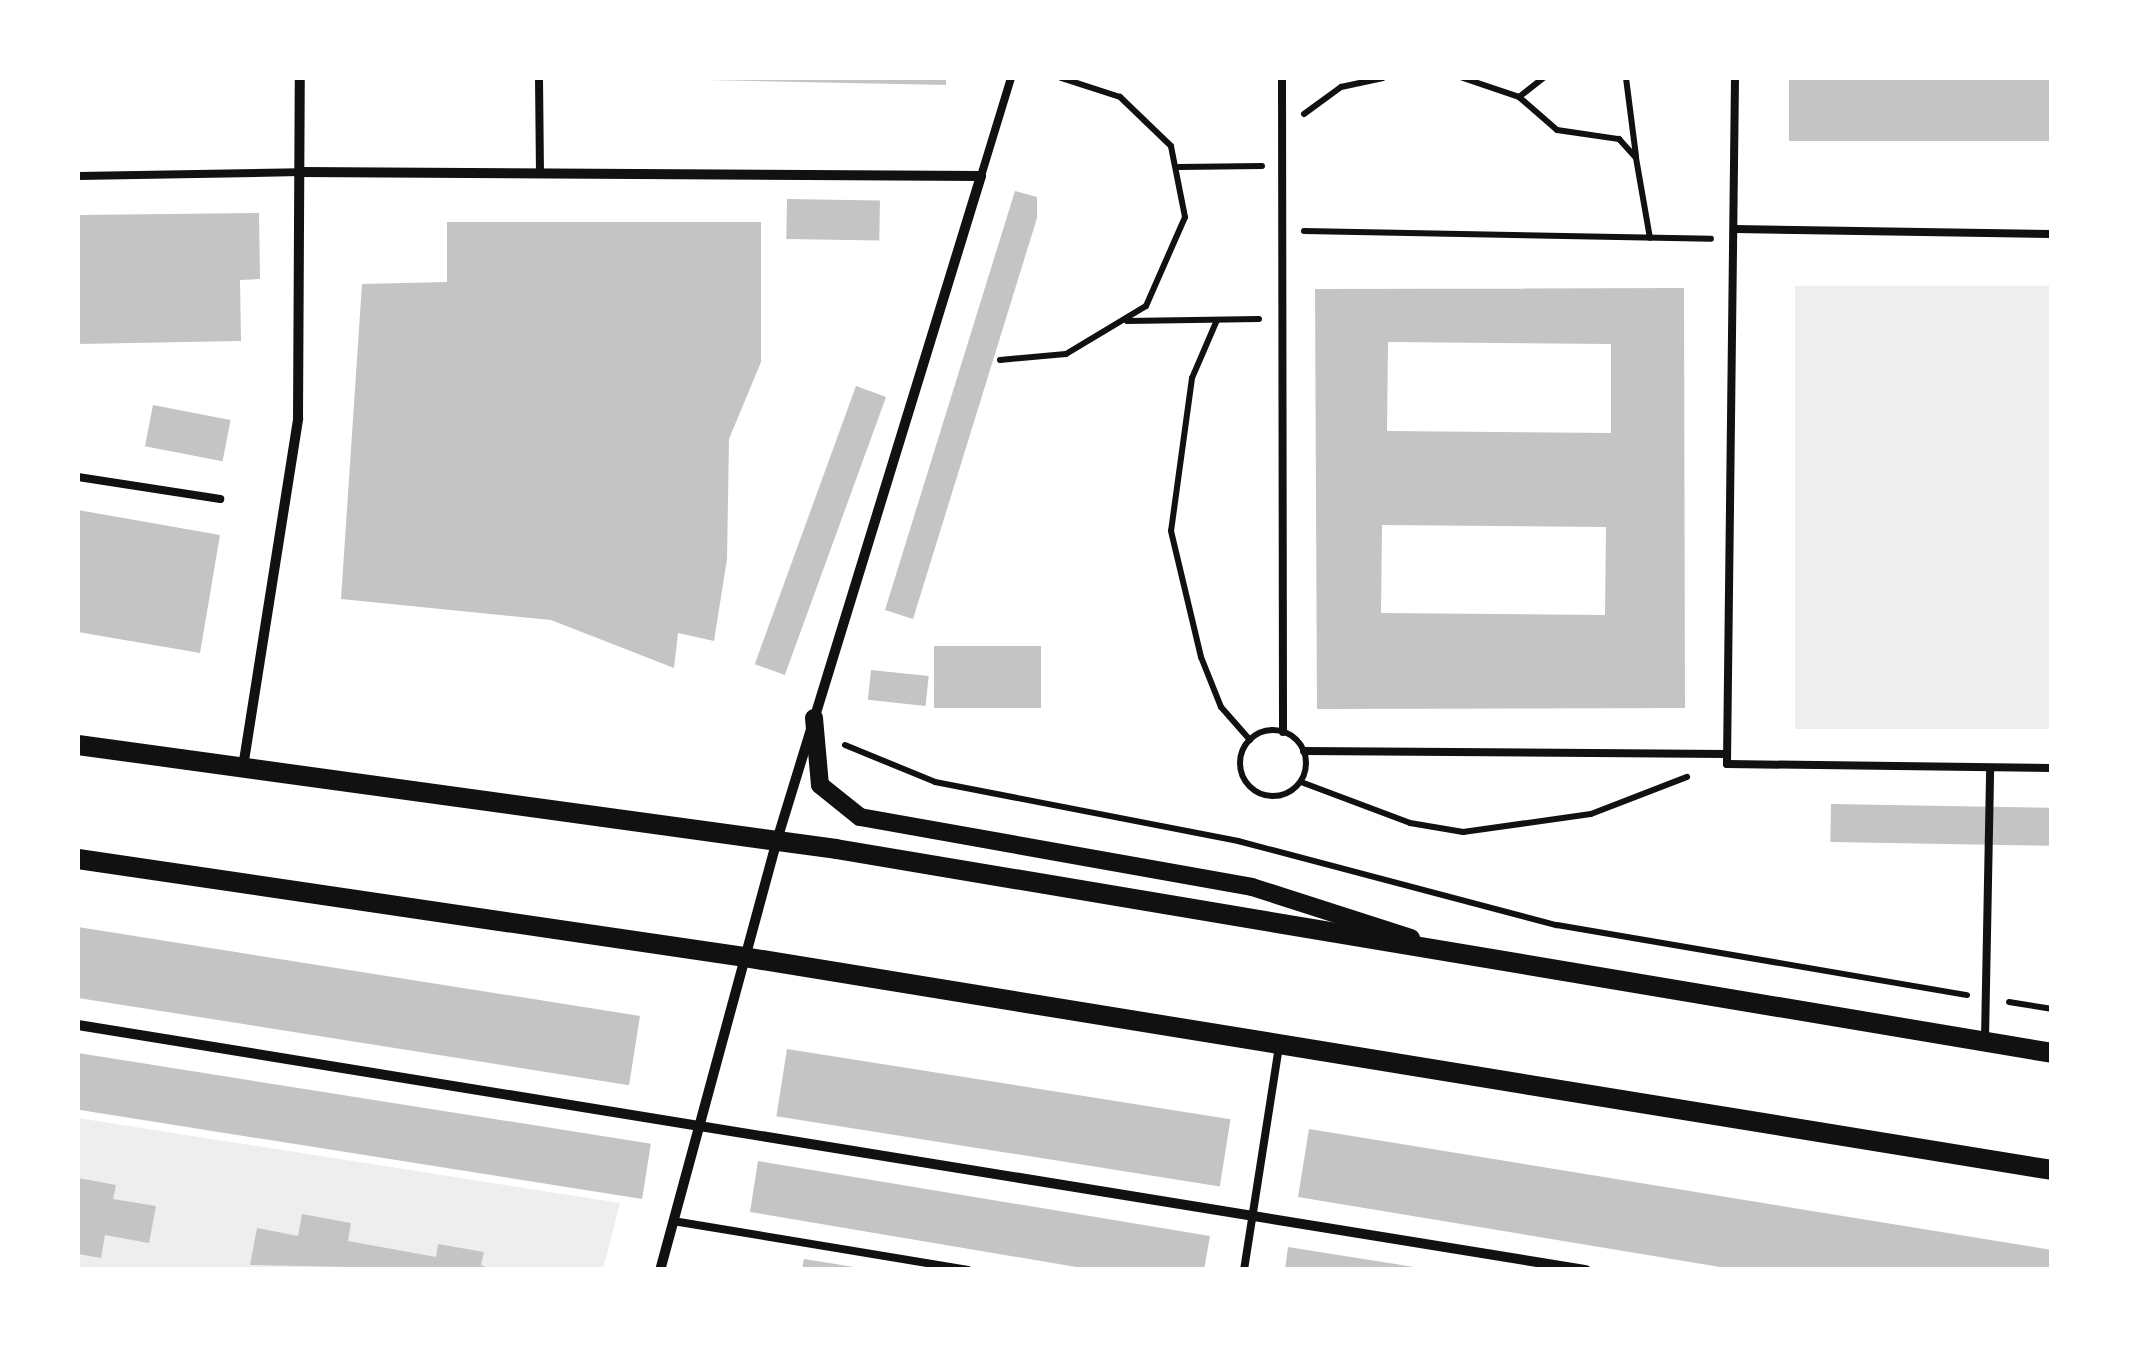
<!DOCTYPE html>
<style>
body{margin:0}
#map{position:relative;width:2129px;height:1347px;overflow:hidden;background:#fff;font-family:Manrope,sans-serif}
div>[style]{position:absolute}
.green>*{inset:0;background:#eee;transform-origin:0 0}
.building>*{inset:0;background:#c4c4c4;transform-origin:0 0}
.path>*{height:6px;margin:-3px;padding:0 3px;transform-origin:3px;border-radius:3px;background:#111}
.path>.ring{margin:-3px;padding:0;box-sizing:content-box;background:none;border:6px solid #111;border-radius:50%}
.service>*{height:8px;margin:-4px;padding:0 4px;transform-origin:4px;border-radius:4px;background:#111}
.minor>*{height:10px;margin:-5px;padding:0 5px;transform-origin:5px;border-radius:5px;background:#111}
.tertiary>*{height:18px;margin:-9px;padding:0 9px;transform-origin:9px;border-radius:9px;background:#111}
.secondary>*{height:20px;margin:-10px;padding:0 10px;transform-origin:10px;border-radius:10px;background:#111}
span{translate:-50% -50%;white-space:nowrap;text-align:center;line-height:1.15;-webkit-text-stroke:10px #fff;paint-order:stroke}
.frame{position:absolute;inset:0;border:80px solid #fff;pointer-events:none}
</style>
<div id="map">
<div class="green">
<div style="left:1795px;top:286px;width:256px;height:443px"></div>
<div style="clip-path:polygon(78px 1118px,620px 1203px,603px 1269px,78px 1269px)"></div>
</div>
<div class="building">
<div style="clip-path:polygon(613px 78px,946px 78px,946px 85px)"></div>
<div style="left:1789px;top:78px;width:263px;height:63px"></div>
<div style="clip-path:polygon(1015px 191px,1037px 197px,1037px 218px,913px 619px,885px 610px)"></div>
<div style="left:787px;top:199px;width:93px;height:40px;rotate:1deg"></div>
<div style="clip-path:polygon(259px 213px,260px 279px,240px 280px,241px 341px,78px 344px,78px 215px)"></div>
<div style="clip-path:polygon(447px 222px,761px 222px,761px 362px,729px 439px,727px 559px,714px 641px,678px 633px,674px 668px,551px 620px,341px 599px,362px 284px,447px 282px)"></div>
<div style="clip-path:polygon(evenodd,1684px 288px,1685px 708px,1317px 709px,1315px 289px,1684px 288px,1388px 342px,1611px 344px,1611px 433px,1387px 431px,1388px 342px,1684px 288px,1382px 525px,1606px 527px,1605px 615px,1381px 613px,1382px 525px)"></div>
<div style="left:856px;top:386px;width:32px;height:296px;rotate:20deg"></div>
<div style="left:153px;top:405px;width:79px;height:42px;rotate:11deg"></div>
<div style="clip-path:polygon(78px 510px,220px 535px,200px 653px,78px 632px)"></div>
<div style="left:934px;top:646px;width:107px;height:62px"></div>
<div style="left:871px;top:670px;width:58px;height:30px;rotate:6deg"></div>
<div style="left:1831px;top:804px;width:221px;height:38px;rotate:1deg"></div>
<div style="left:78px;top:927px;width:569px;height:70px;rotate:9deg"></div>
<div style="left:787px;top:1049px;width:449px;height:68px;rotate:9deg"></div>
<div style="left:78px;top:1053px;width:580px;height:56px;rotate:9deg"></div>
<div style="clip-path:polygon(1309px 1129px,2052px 1250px,2052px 1270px,1738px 1270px,1298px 1197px)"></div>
<div style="clip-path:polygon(758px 1161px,1210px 1236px,1204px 1270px,1094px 1270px,750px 1212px)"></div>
<div style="clip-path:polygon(78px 1178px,116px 1185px,113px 1199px,156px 1206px,149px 1243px,105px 1235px,101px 1258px,78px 1254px)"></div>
<div style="clip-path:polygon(302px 1214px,351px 1223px,348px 1241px,436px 1257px,438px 1244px,484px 1252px,481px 1265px,493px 1270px,250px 1265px,257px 1228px,298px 1236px)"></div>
<div style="clip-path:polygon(1288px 1247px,1414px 1267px,1414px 1270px,1285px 1270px)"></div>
<div style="clip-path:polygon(804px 1259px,854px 1267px,854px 1270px,802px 1270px)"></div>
</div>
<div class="path">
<div style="left:1463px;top:78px;width:59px;rotate:18.7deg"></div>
<div style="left:1519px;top:97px;width:50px;rotate:41deg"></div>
<div style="left:1557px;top:130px;width:63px;rotate:8.3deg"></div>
<div style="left:1619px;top:139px;width:25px;rotate:48deg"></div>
<div style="left:1636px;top:158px;width:81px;rotate:80.1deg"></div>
<div style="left:1626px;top:78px;width:79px;rotate:82.7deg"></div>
<div style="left:1519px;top:97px;width:31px;rotate:-38deg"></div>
<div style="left:1304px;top:114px;width:46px;rotate:-36.1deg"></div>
<div style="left:1341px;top:87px;width:43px;rotate:-12.1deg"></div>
<div style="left:1179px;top:167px;width:83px;rotate:-0.7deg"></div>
<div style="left:1304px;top:231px;width:407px;rotate:1.1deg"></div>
<div style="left:1217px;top:320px;width:63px;rotate:113.3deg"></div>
<div style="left:1192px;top:378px;width:154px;rotate:97.8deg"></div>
<div style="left:1171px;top:531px;width:130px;rotate:76.6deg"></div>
<div style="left:1201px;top:657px;width:54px;rotate:68.2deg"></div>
<div style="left:1221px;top:707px;width:44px;rotate:48.7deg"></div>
<div style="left:1127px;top:321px;width:132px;rotate:-0.9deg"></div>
<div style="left:1000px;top:360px;width:66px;rotate:-5.2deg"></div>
<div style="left:1066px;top:354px;width:93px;rotate:-31deg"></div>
<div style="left:1146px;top:306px;width:97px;rotate:-66.3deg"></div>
<div style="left:1185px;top:217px;width:72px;rotate:-101.2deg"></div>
<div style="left:1171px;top:146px;width:71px;rotate:-136.1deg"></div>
<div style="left:1120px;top:97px;width:62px;rotate:-162.1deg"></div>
<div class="ring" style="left:1240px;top:730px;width:60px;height:60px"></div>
<div style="left:845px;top:745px;width:97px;rotate:22.3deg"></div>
<div style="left:935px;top:782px;width:309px;rotate:11deg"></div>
<div style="left:1238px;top:841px;width:330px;rotate:14.8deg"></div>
<div style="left:1557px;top:925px;width:416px;rotate:9.7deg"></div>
<div style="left:1301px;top:782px;width:116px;rotate:20.6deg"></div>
<div style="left:1410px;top:823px;width:54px;rotate:9.6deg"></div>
<div style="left:1463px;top:832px;width:129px;rotate:-8deg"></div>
<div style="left:1591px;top:814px;width:103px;rotate:-21.1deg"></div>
<div style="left:2009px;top:1002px;width:44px;rotate:9.2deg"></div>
</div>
<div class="service">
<div style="left:539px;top:78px;width:96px;rotate:89.4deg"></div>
<div style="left:1282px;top:78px;width:654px;rotate:89.91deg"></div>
<div style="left:1735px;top:78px;width:686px;rotate:90.67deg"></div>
<div style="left:1727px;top:764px;width:325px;rotate:0.7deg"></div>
<div style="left:78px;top:176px;width:222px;rotate:-1deg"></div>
<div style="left:981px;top:176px;width:102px;rotate:-73deg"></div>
<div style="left:1734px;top:229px;width:318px;rotate:0.9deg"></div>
<div style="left:78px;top:477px;width:144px;rotate:8.8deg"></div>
<div style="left:1304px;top:751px;width:423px;rotate:0.4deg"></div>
<div style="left:1985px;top:1038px;width:270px;rotate:-88.9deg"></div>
<div style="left:673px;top:1221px;width:299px;rotate:9.4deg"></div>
<div style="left:1244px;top:1270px;width:226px;rotate:-81.1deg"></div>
</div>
<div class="minor">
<div style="left:300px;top:172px;width:681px;rotate:0.34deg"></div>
<div style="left:981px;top:176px;width:695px;rotate:107.08deg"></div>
<div style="left:777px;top:840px;width:446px;rotate:105.2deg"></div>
<div style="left:243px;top:767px;width:353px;rotate:-81deg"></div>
<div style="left:298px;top:418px;width:340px;rotate:-89.7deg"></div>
<div style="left:78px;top:1025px;width:1528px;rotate:9.23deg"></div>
</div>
<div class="tertiary">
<div style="left:814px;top:718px;width:67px;rotate:84.9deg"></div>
<div style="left:820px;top:785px;width:51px;rotate:38.7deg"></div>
<div style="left:860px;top:817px;width:398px;rotate:10.1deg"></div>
<div style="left:1252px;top:887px;width:167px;rotate:17.8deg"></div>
</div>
<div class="secondary">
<div style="left:78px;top:745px;width:765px;rotate:7.81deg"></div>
<div style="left:836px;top:849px;width:1233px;rotate:9.52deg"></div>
<div style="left:78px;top:859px;width:673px;rotate:8.37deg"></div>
<div style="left:744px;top:957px;width:1325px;rotate:9.25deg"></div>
</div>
<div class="frame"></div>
</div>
